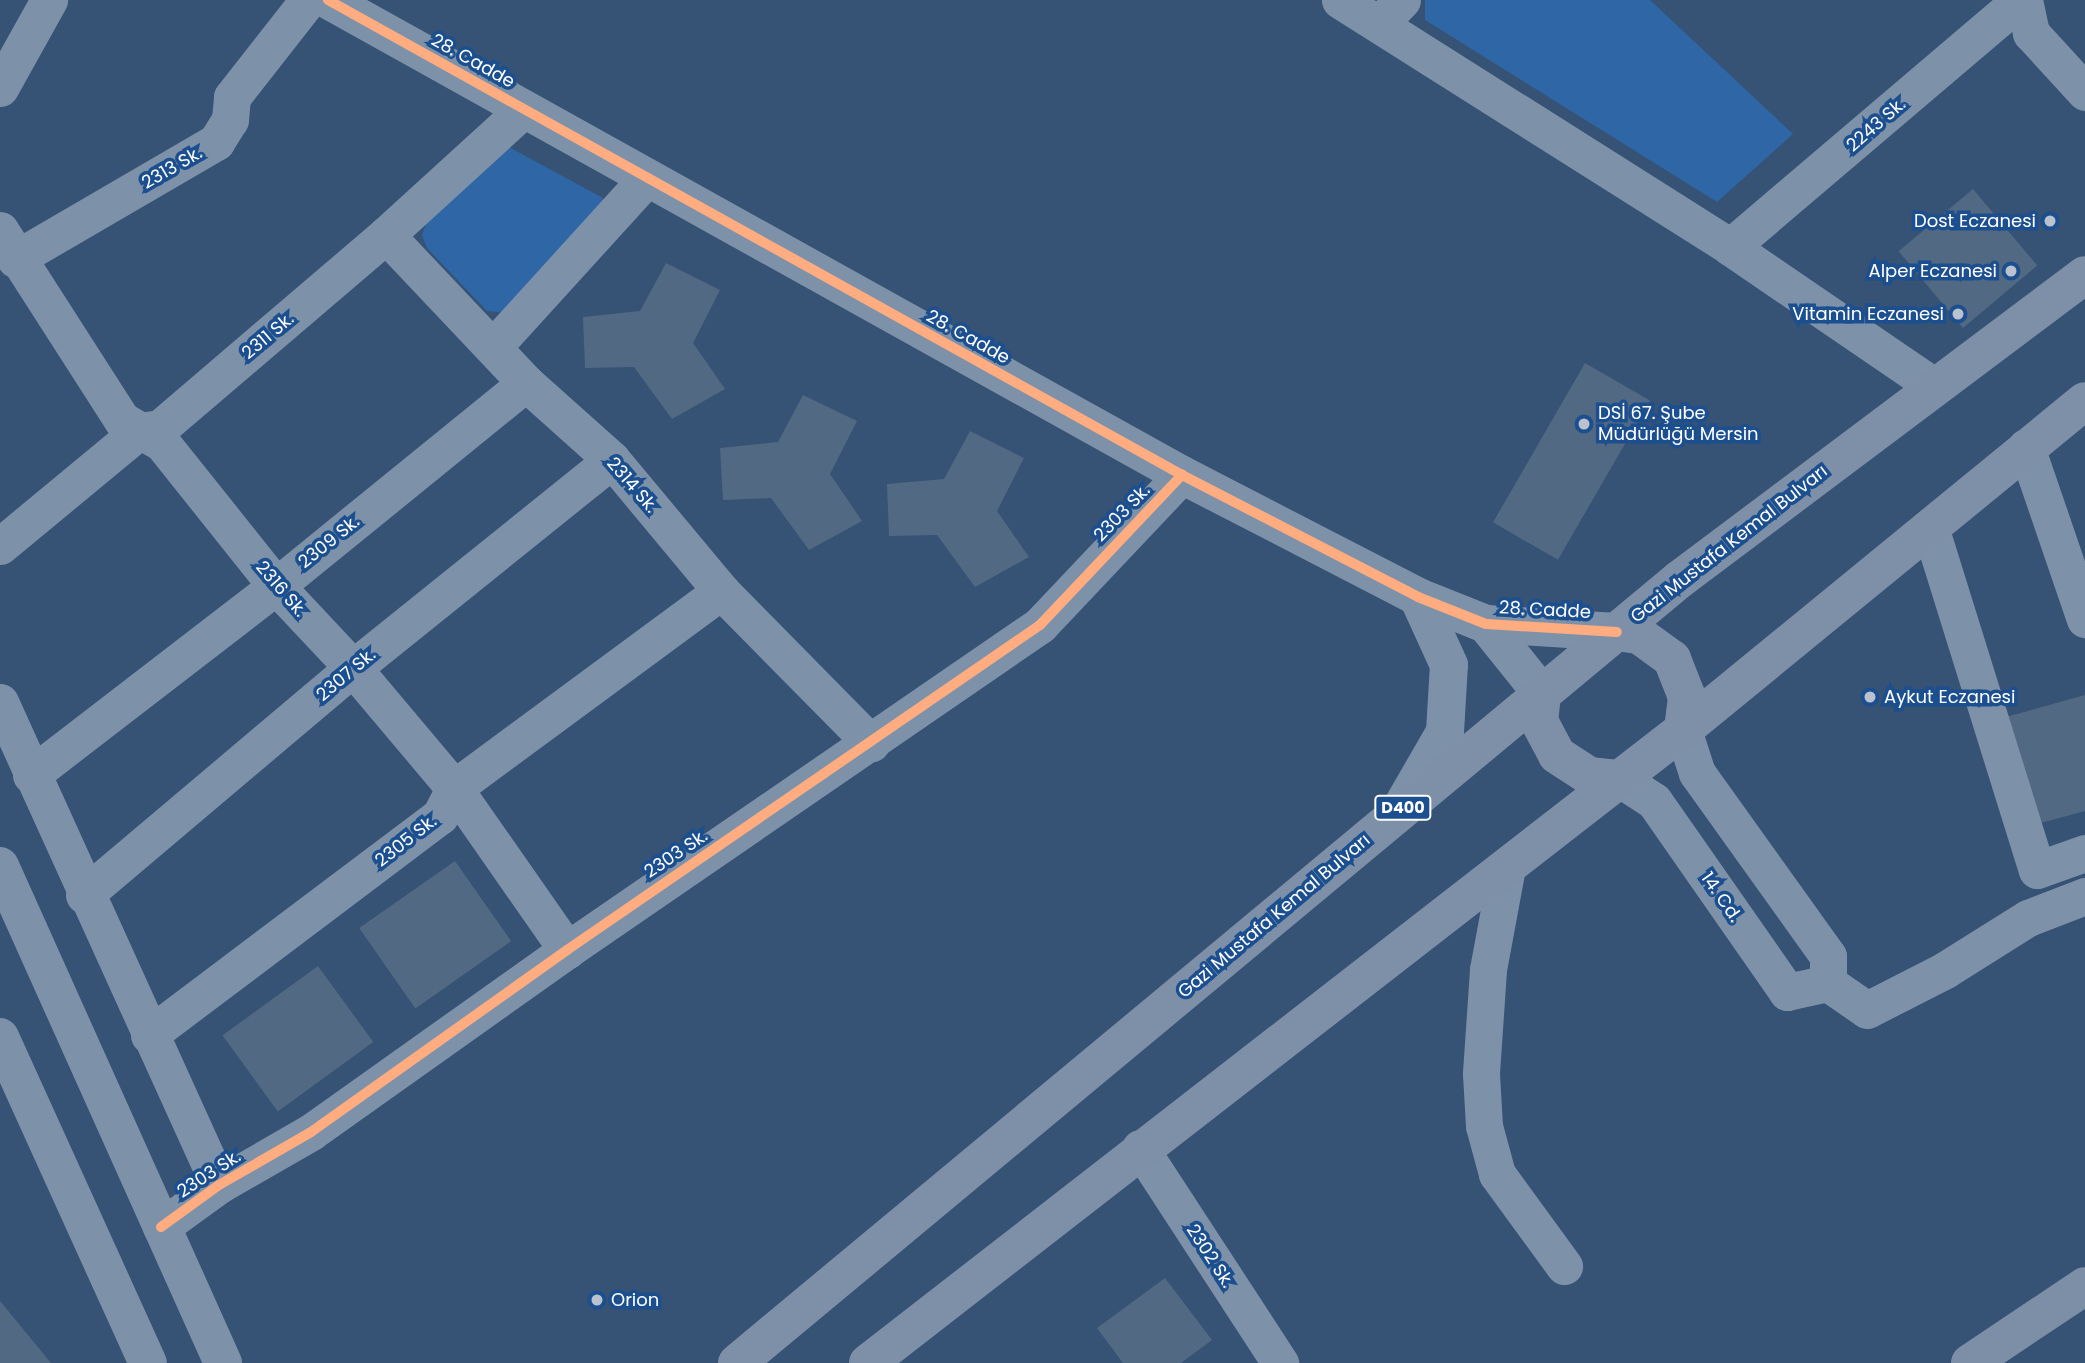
<!DOCTYPE html>
<meta charset="utf-8">
<style>
body{margin:0}
#map{position:relative;width:2085px;height:1363px;overflow:hidden;background:#365274;font-family:Poppins,sans-serif}
div>[style]{position:absolute}
.green>*{inset:0;background:#2f66a5}
.building>*{inset:0;background:#526984;transform-origin:0 0}
.minor>*{height:37px;margin:-18.5px;padding:0 18.5px;transform-origin:18.5px;border-radius:18.5px;background:#7d92a8}
.tertiary>*{height:38px;margin:-19px;padding:0 19px;transform-origin:19px;border-radius:19px;background:#7d92a8}
.primary>*{height:38px;margin:-19px;padding:0 19px;transform-origin:19px;border-radius:19px;background:#7d8ea7}
.trunk>*{height:38px;margin:-19px;padding:0 19px;transform-origin:19px;border-radius:19px;background:#7e90a7}
.cycleway>*{height:10px;margin:-5px;padding:0 5px;transform-origin:5px;border-radius:5px;background:#ffac80}
.dots>*{width:19px;height:19px;translate:-50% -50%;box-sizing:border-box;border:4px solid #1b4f8f;border-radius:50%}
span{translate:-50% -50%;white-space:nowrap;text-align:center;line-height:1.15;-webkit-text-stroke:7px #1b4f8f;paint-order:stroke}
.shield-label span{padding:2px 5px;background:#1b4f8f;border:2px solid;border-radius:5px;-webkit-text-stroke-width:0}
.shield-label{font-size:16px;color:#fff;font-weight:700}
.street-label{font-size:18px;color:#fff}
.poi-label{font-size:18px;color:#fff}
.right{translate:-100% -50%;text-align:right}
.left{translate:0 -50%;text-align:left}
</style>
<div id="map">
<div class="green">
<div style="clip-path:polygon(1425px 0,1650px 0,1793px 134px,1717px 202px,1425px 20px)"></div>
<div style="clip-path:polygon(507px 146px,603px 198px,601px 208px,509px 308px,499px 312px,487px 311px,427px 248px,422px 235px,428px 218px)"></div>
</div>
<div class="building">
<div style="left:1973px;top:189px;width:100px;height:97px;rotate:50deg"></div>
<div style="clip-path:polygon(666px 263px,720px 290px,693px 343px,725px 389px,672px 419px,634px 367px,585px 368px,583px 317px,640px 311px)"></div>
<div style="left:1585px;top:363px;width:75px;height:184px;rotate:30deg"></div>
<div style="clip-path:polygon(803px 395px,857px 421px,830px 474px,862px 521px,809px 550px,771px 498px,723px 500px,720px 448px,778px 442px)"></div>
<div style="clip-path:polygon(970px 431px,1024px 458px,997px 511px,1029px 557px,975px 587px,937px 535px,889px 536px,887px 484px,944px 479px)"></div>
<div style="clip-path:polygon(2085px 695px,2085px 811px,2037px 824px,2006px 717px)"></div>
<div style="left:455px;top:861px;width:98px;height:117px;rotate:55deg"></div>
<div style="left:318px;top:966px;width:94px;height:118px;rotate:54deg"></div>
<div style="clip-path:polygon(1165px 1278px,1212px 1340px,1181px 1363px,1123px 1363px,1097px 1328px)"></div>
<div style="clip-path:polygon(0 1301px,51px 1363px,0 1363px)"></div>
</div>
<div class="minor">
<div style="left:1340px;top:0;width:462px;rotate:32.3deg"></div>
<div style="left:1730px;top:247px;width:247px;rotate:34.3deg"></div>
<div style="left:2024px;top:0;width:34px;rotate:78deg"></div>
<div style="left:2031px;top:33px;width:80px;rotate:47.5deg"></div>
<div style="left:1379px;top:24px;width:33px;rotate:-46deg"></div>
<div style="left:0;top:88px;width:101px;rotate:-60.9deg"></div>
<div style="left:0;top:230px;width:226px;rotate:57.3deg"></div>
<div style="left:122px;top:420px;width:46px;rotate:29.9deg"></div>
<div style="left:162px;top:443px;width:183px;rotate:51.4deg"></div>
<div style="left:276px;top:586px;width:112px;rotate:46.8deg"></div>
<div style="left:353px;top:668px;width:157px;rotate:49.9deg"></div>
<div style="left:454px;top:788px;width:198px;rotate:55.1deg"></div>
<div style="left:386px;top:235px;width:204px;rotate:46.6deg"></div>
<div style="left:526px;top:383px;width:115px;rotate:41.8deg"></div>
<div style="left:612px;top:460px;width:170px;rotate:50.2deg"></div>
<div style="left:721px;top:591px;width:214px;rotate:45.4deg"></div>
<div style="left:1730px;top:247px;width:381px;rotate:-40.4deg"></div>
<div style="left:15px;top:259px;width:233px;rotate:-30.2deg"></div>
<div style="left:216px;top:142px;width:26px;rotate:-58deg"></div>
<div style="left:230px;top:120px;width:23px;rotate:-85deg"></div>
<div style="left:232px;top:97px;width:123px;rotate:-51.9deg"></div>
<div style="left:494px;top:346px;width:224px;rotate:-47.7deg"></div>
<div style="left:2026px;top:447px;width:182px;rotate:71.1deg"></div>
<div style="left:1930px;top:527px;width:359px;rotate:72.7deg"></div>
<div style="left:2037px;top:870px;width:51px;rotate:-19.5deg"></div>
<div style="left:0;top:546px;width:180px;rotate:-39.6deg"></div>
<div style="left:139px;top:431px;width:21px;rotate:-8deg"></div>
<div style="left:160px;top:428px;width:297px;rotate:-40.5deg"></div>
<div style="left:386px;top:235px;width:187px;rotate:-42.4deg"></div>
<div style="left:0;top:702px;width:530px;rotate:65.61deg"></div>
<div style="left:1683px;top:730px;width:45px;rotate:72deg"></div>
<div style="left:1697px;top:773px;width:225px;rotate:54.4deg"></div>
<div style="left:1828px;top:956px;width:27px;rotate:90deg"></div>
<div style="left:31px;top:775px;width:309px;rotate:-37.6deg"></div>
<div style="left:276px;top:586px;width:322px;rotate:-39.1deg"></div>
<div style="left:1620px;top:779px;width:40px;rotate:32.9deg"></div>
<div style="left:1654px;top:801px;width:233px;rotate:55.1deg"></div>
<div style="left:1787px;top:992px;width:42px;rotate:-12.4deg"></div>
<div style="left:1828px;top:983px;width:47px;rotate:34.7deg"></div>
<div style="left:1867px;top:1010px;width:88px;rotate:-27.1deg"></div>
<div style="left:1945px;top:970px;width:98px;rotate:-32.1deg"></div>
<div style="left:2028px;top:918px;width:61px;rotate:-21.1deg"></div>
<div style="left:1507px;top:867px;width:105px;rotate:100.5deg"></div>
<div style="left:1488px;top:970px;width:104px;rotate:93.9deg"></div>
<div style="left:1481px;top:1074px;width:52px;rotate:86.7deg"></div>
<div style="left:1484px;top:1126px;width:50px;rotate:74.8deg"></div>
<div style="left:1497px;top:1174px;width:114px;rotate:53.9deg"></div>
<div style="left:84px;top:895px;width:352px;rotate:-40.2deg"></div>
<div style="left:353px;top:668px;width:332px;rotate:-38.8deg"></div>
<div style="left:149px;top:1035px;width:364px;rotate:-37deg"></div>
<div style="left:440px;top:816px;width:31px;rotate:-63deg"></div>
<div style="left:454px;top:788px;width:332px;rotate:-36.4deg"></div>
<div style="left:1140px;top:1148px;width:257px;rotate:56.9deg"></div>
<div style="left:161px;top:1227px;width:72px;rotate:-35.9deg"></div>
<div style="left:219px;top:1185px;width:106px;rotate:-29.9deg"></div>
<div style="left:311px;top:1132px;width:314px;rotate:-35.4deg"></div>
<div style="left:567px;top:950px;width:574px;rotate:-34.49deg"></div>
<div style="left:1040px;top:625px;width:207px;rotate:-46.6deg"></div>
</div>
<div class="tertiary">
<div style="left:328px;top:0;width:977px;rotate:29.08deg"></div>
<div style="left:1182px;top:475px;width:266px;rotate:27.3deg"></div>
<div style="left:1418px;top:597px;width:73px;rotate:21.7deg"></div>
<div style="left:1486px;top:624px;width:131px;rotate:3.5deg"></div>
<div style="left:1486px;top:624px;width:90px;rotate:51.3deg"></div>
<div style="left:1400px;top:810px;width:90px;rotate:-60deg"></div>
<div style="left:1445px;top:732px;width:67px;rotate:-86.6deg"></div>
<div style="left:1449px;top:665px;width:75px;rotate:-114.5deg"></div>
<div style="left:0;top:866px;width:545px;rotate:65.83deg"></div>
<div style="left:0;top:1037px;width:358px;rotate:65.6deg"></div>
</div>
<div class="primary">
<div style="left:1970px;top:1363px;width:138px;rotate:-33.8deg"></div>
</div>
<div class="trunk">
<div style="left:1617px;top:632px;width:22px;rotate:8deg"></div>
<div style="left:1639px;top:635px;width:41px;rotate:36deg"></div>
<div style="left:1672px;top:659px;width:41px;rotate:68.5deg"></div>
<div style="left:1687px;top:697px;width:33px;rotate:97deg"></div>
<div style="left:1542px;top:694px;width:27px;rotate:96deg"></div>
<div style="left:1539px;top:721px;width:38px;rotate:62deg"></div>
<div style="left:1557px;top:755px;width:38px;rotate:33deg"></div>
<div style="left:1589px;top:776px;width:31px;rotate:6deg"></div>
<div style="left:737px;top:1363px;width:1226px;rotate:-39.74deg"></div>
<div style="left:1680px;top:579px;width:506px;rotate:-36.89deg"></div>
<div style="left:868px;top:1363px;width:1032px;rotate:-37.84deg"></div>
<div style="left:1683px;top:730px;width:519px;rotate:-39.3deg"></div>
</div>
<div class="cycleway">
<div style="left:328px;top:0;width:977px;rotate:29.08deg"></div>
<div style="left:1182px;top:475px;width:266px;rotate:27.3deg"></div>
<div style="left:1418px;top:597px;width:73px;rotate:21.7deg"></div>
<div style="left:1486px;top:624px;width:131px;rotate:3.5deg"></div>
<div style="left:161px;top:1227px;width:72px;rotate:-35.9deg"></div>
<div style="left:219px;top:1185px;width:106px;rotate:-29.9deg"></div>
<div style="left:311px;top:1132px;width:314px;rotate:-35.4deg"></div>
<div style="left:567px;top:950px;width:574px;rotate:-34.49deg"></div>
<div style="left:1040px;top:625px;width:207px;rotate:-46.6deg"></div>
</div>
<div class="dots">
<div style="left:2050px;top:221px;background:#b9c2ce"></div>
<div style="left:2011px;top:271px;background:#b9c2ce"></div>
<div style="left:1958px;top:314px;background:#b9c2ce"></div>
<div style="left:1584px;top:424px;background:#b9c2ce"></div>
<div style="left:1870px;top:697px;background:#b9c2ce"></div>
<div style="left:597px;top:1300px;background:#b9c2ce"></div>
</div>
<div class="shield-label">
<span style="left:1403px;top:808px">D400</span>
</div>
<div class="street-label">
<span style="left:473px;top:61px;rotate:29deg">28. Cadde</span>
<span style="left:1876px;top:125px;rotate:-41deg">2243 Sk.</span>
<span style="left:172px;top:168px;rotate:-30deg">2313 Sk.</span>
<span style="left:268px;top:336px;rotate:-40deg">2311 Sk.</span>
<span style="left:968px;top:337px;rotate:29deg">28. Cadde</span>
<span style="left:632px;top:485px;rotate:49deg">2314 Sk.</span>
<span style="left:1122px;top:513px;rotate:-46deg">2303 Sk.</span>
<span style="left:329px;top:542px;rotate:-39deg">2309 Sk.</span>
<span style="left:1729px;top:544px;rotate:-38deg">Gazi Mustafa Kemal Bulvarı</span>
<span style="left:281px;top:589px;rotate:49deg">2316 Sk.</span>
<span style="left:1545px;top:610px;rotate:3deg">28. Cadde</span>
<span style="left:346px;top:675px;rotate:-40deg">2307 Sk.</span>
<span style="left:406px;top:841px;rotate:-38deg">2305 Sk.</span>
<span style="left:676px;top:854px;rotate:-34deg">2303 Sk.</span>
<span style="left:1721px;top:897px;rotate:55deg">14. Cd.</span>
<span style="left:1274px;top:916px;rotate:-40deg">Gazi Mustafa Kemal Bulvarı</span>
<span style="left:209px;top:1174px;rotate:-33deg">2303 Sk.</span>
<span style="left:1210px;top:1256px;rotate:57deg">2302 Sk.</span>
</div>
<div class="poi-label">
<span class="right" style="left:2036px;top:221px">Dost Eczanesi</span>
<span class="right" style="left:1997px;top:271px">Alper Eczanesi</span>
<span class="right" style="left:1944px;top:314px">Vitamin Eczanesi</span>
<span class="left" style="left:1598px;top:424px">DSİ 67. Şube<br>Müdürlüğü Mersin</span>
<span class="left" style="left:1884px;top:697px">Aykut Eczanesi</span>
<span class="left" style="left:611px;top:1300px">Orion</span>
</div>
</div>
